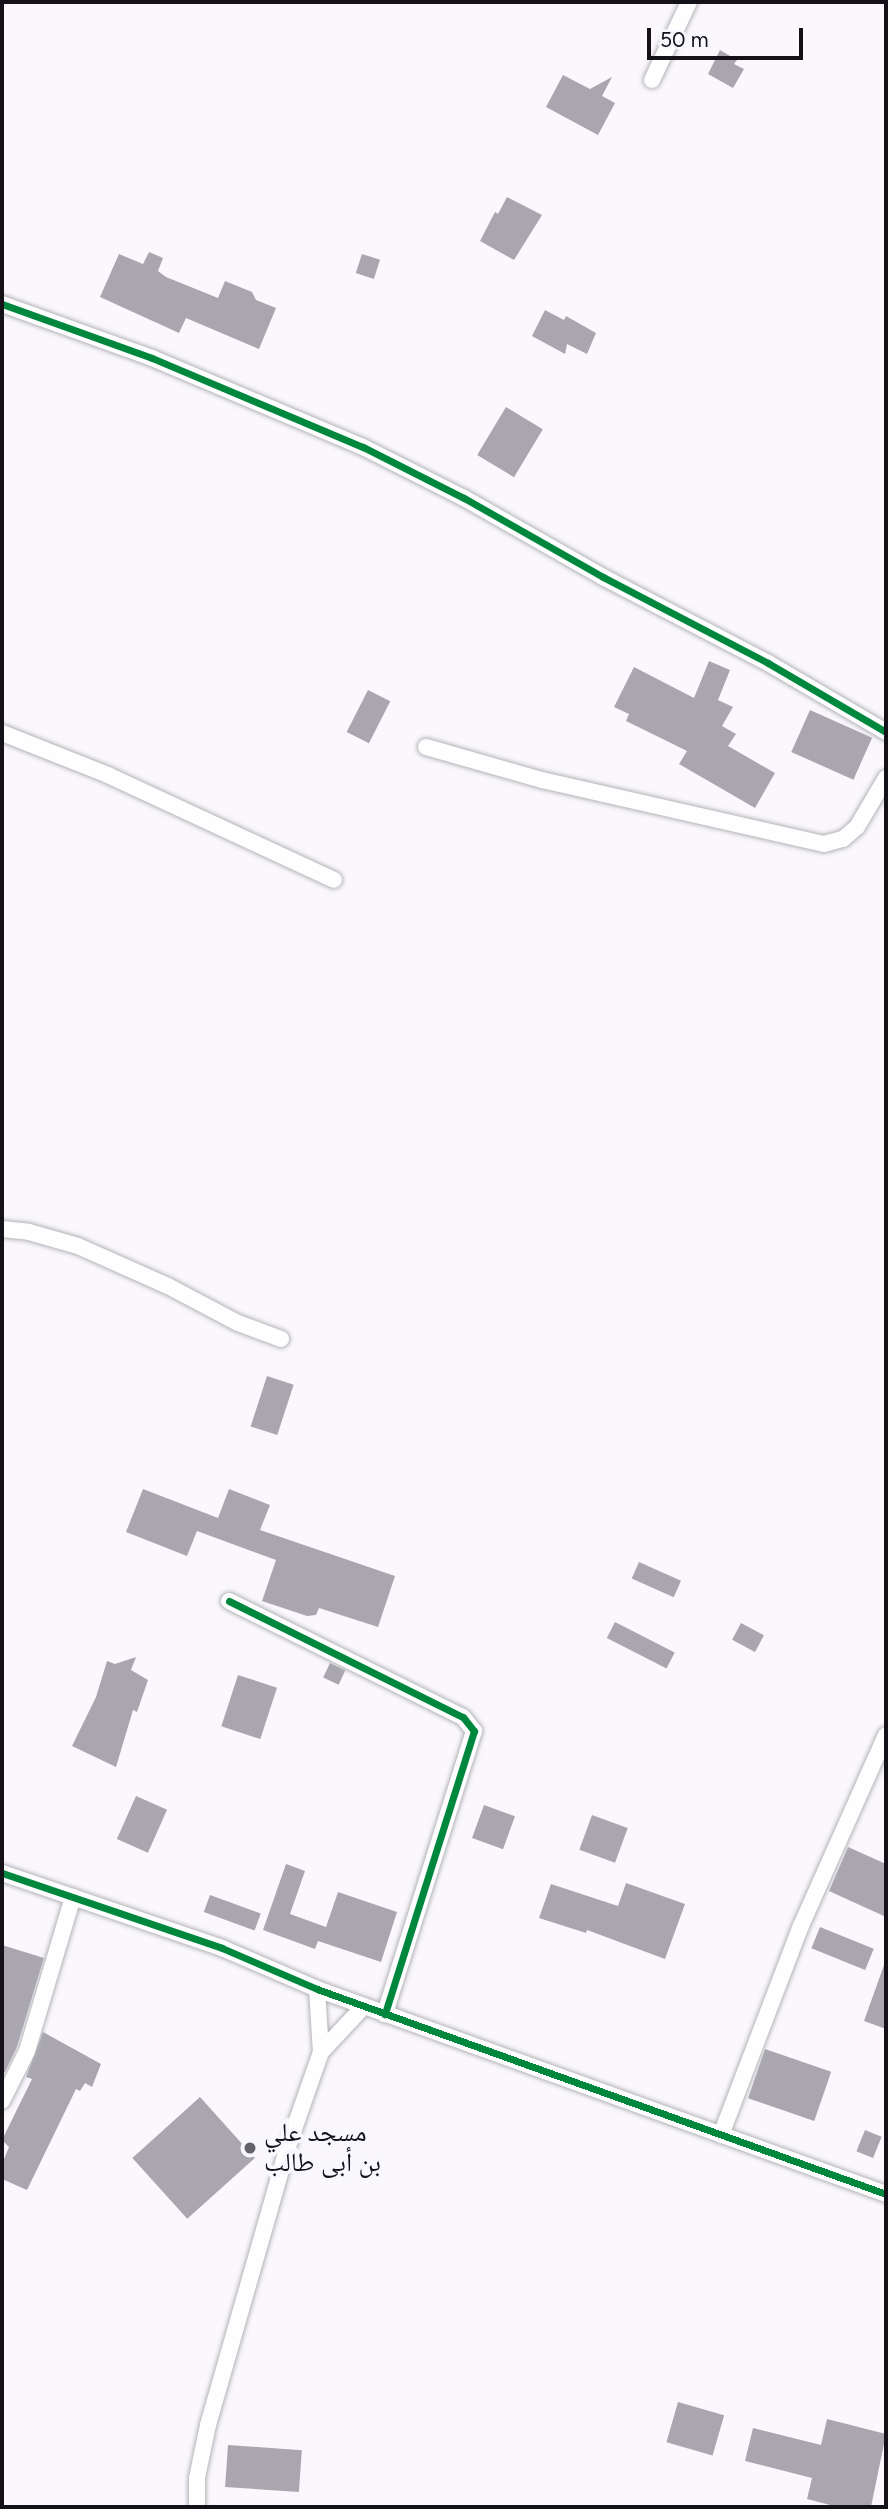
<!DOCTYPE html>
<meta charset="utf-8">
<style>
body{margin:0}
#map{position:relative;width:888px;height:2509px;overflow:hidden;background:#faf8fd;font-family:Figtree,"Noto Naskh Arabic",sans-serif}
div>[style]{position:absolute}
.building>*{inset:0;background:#a9a6af;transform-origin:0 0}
.roads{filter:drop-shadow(0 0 2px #b5b3b8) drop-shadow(0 0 2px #b5b3b8)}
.minor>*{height:16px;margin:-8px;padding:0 8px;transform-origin:8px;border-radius:8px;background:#fefeff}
.cycleway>*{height:7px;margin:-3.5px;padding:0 3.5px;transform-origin:3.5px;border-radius:3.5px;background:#00873e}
.dots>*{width:19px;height:19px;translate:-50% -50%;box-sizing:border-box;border:4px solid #f9f7fe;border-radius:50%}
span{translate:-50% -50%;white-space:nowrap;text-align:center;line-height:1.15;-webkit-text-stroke:7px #f9f7fe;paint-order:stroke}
.poi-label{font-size:26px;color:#141218}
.left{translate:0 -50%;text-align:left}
.frame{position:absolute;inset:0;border:4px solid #141218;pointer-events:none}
.scale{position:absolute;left:647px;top:28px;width:156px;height:32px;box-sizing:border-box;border:4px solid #141218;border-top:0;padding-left:9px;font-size:21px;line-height:24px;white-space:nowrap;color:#141218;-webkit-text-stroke:5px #f9f7fe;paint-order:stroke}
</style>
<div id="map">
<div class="building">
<div style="clip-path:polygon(720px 50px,737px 60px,734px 64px,744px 69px,733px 88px,708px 74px)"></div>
<div style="clip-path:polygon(563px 75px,590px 89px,612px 77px,602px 96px,615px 103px,598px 135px,546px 107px)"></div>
<div style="clip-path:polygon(507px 197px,542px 215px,514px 260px,480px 241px,495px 212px,498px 214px)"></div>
<div style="clip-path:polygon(149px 252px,163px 258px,158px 271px,166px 277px,218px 298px,225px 281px,252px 292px,256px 300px,276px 308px,259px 349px,186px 318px,179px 333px,100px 297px,119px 254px,143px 264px)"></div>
<div style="left:362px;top:254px;width:19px;height:20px;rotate:18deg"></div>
<div style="clip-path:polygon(545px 310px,564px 320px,566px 316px,596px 333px,587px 354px,567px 344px,565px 354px,532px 336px)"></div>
<div style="left:506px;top:407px;width:43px;height:56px;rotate:31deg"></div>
<div style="clip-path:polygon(709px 661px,730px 670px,718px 700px,733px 707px,722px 726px,736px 734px,728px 746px,775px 773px,755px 808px,679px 764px,687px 751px,626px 721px,629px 714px,614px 707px,634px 667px,694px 698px)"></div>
<div style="left:368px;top:690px;width:25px;height:47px;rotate:27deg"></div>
<div style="left:810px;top:710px;width:68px;height:46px;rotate:24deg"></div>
<div style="left:267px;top:1376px;width:28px;height:53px;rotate:18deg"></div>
<div style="clip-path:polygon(143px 1489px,218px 1518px,229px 1489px,270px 1505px,260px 1530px,395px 1576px,378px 1627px,319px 1608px,316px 1615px,307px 1616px,262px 1601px,276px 1560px,197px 1531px,187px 1556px,126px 1532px)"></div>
<div style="left:639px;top:1562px;width:46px;height:18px;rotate:24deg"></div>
<div style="left:615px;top:1622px;width:67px;height:18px;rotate:27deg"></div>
<div style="left:741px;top:1623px;width:26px;height:19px;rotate:28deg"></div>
<div style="clip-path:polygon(136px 1657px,131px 1670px,148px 1680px,137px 1712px,133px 1710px,116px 1767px,72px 1746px,96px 1697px,107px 1661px,115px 1664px)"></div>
<div style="left:330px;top:1663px;width:17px;height:16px;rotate:25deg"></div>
<div style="left:238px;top:1675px;width:41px;height:54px;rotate:18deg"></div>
<div style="left:136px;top:1796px;width:34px;height:47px;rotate:24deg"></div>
<div style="left:484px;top:1805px;width:33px;height:35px;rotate:20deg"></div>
<div style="left:592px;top:1815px;width:38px;height:37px;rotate:20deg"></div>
<div style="clip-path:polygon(848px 1847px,886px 1864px,886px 1917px,829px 1891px)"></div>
<div style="clip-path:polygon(286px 1864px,305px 1871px,290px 1914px,326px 1927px,338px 1892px,397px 1912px,381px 1962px,318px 1941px,315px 1949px,263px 1930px)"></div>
<div style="clip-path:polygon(626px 1883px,685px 1904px,665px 1959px,587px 1930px,586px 1933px,539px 1918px,551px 1884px,618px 1906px)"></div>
<div style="left:210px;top:1895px;width:54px;height:18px;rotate:20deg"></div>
<div style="left:820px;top:1927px;width:58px;height:23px;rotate:22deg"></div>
<div style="clip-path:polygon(2px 1945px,44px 1958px,17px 2047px,5px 2072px,2px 2072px)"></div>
<div style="clip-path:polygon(884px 1965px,886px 1965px,886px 2029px,864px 2021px)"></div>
<div style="clip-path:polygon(43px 2032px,101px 2064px,92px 2087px,85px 2083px,80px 2091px,76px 2089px,27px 2190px,2px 2179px,2px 2164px,9px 2147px,2px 2140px,32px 2079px,26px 2077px)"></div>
<div style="left:765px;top:2049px;width:70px;height:52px;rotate:19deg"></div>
<div style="left:200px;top:2097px;width:82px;height:91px;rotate:48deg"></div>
<div style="left:865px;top:2130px;width:18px;height:23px;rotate:22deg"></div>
<div style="left:678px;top:2402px;width:48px;height:42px;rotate:16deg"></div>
<div style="clip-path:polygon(827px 2419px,886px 2434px,871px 2507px,838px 2507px,807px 2499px,812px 2478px,745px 2461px,753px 2428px,821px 2445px)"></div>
<div style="left:228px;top:2445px;width:74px;height:42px;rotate:4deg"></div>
</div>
<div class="roads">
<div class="minor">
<div style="left:652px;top:80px;width:86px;rotate:-64.6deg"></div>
<div style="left:2px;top:304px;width:159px;rotate:19.8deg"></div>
<div style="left:152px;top:358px;width:229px;rotate:22.9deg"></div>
<div style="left:363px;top:447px;width:113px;rotate:26.8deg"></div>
<div style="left:464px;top:498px;width:160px;rotate:29.6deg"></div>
<div style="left:603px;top:577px;width:186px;rotate:27.5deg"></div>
<div style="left:768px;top:663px;width:137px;rotate:30.3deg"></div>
<div style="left:2px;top:733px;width:114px;rotate:21.6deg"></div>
<div style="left:108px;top:775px;width:249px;rotate:24.9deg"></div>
<div style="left:426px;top:747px;width:121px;rotate:15.9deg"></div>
<div style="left:542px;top:780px;width:289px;rotate:12.8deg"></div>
<div style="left:824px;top:844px;width:20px;rotate:-15deg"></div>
<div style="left:843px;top:839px;width:18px;rotate:-41deg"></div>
<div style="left:857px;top:827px;width:57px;rotate:-59.4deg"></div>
<div style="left:2px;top:1229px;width:27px;rotate:6deg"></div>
<div style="left:29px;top:1232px;width:51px;rotate:15.9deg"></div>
<div style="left:78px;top:1246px;width:98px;rotate:24deg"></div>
<div style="left:168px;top:1286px;width:79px;rotate:27.9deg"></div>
<div style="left:238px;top:1323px;width:46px;rotate:20.4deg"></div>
<div style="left:229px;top:1601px;width:261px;rotate:26.4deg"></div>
<div style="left:463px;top:1717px;width:18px;rotate:52deg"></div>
<div style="left:474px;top:1731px;width:297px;rotate:107.5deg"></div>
<div style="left:2px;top:1873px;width:232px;rotate:18.8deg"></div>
<div style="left:222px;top:1948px;width:103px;rotate:23.3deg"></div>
<div style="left:317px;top:1989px;width:605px;rotate:19.81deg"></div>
<div style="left:317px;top:1989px;width:63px;rotate:86.4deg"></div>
<div style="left:2px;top:2101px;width:56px;rotate:-63.4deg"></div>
<div style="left:27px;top:2051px;width:161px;rotate:-73.4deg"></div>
<div style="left:721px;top:2135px;width:222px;rotate:-69.1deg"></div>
<div style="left:800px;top:1928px;width:211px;rotate:-66deg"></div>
<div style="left:197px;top:2507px;width:29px;rotate:-90deg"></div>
<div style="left:197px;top:2478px;width:54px;rotate:-78.3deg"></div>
<div style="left:208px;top:2425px;width:287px;rotate:-74deg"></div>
<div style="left:287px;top:2149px;width:103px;rotate:-70.7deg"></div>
<div style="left:321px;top:2052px;width:63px;rotate:-46.9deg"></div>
</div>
</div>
<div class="cycleway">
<div style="left:2px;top:304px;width:159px;rotate:19.8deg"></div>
<div style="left:152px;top:358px;width:229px;rotate:22.9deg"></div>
<div style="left:363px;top:447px;width:113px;rotate:26.8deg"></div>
<div style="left:464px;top:498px;width:160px;rotate:29.6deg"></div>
<div style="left:603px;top:577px;width:186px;rotate:27.5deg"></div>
<div style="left:768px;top:663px;width:137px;rotate:30.3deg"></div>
<div style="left:229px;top:1601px;width:261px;rotate:26.4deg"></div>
<div style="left:463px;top:1717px;width:18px;rotate:52deg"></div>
<div style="left:474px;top:1731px;width:297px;rotate:107.5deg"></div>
<div style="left:2px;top:1873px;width:232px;rotate:18.8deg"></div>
<div style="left:222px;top:1948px;width:103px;rotate:23.3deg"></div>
<div style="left:317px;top:1989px;width:605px;rotate:19.81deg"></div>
</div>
<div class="dots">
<div style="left:250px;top:2148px;background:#646268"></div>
</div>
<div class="poi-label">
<span class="left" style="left:264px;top:2148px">مسجد علي<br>بن أبى طالب</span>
</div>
<div class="frame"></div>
<div class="scale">50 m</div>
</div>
